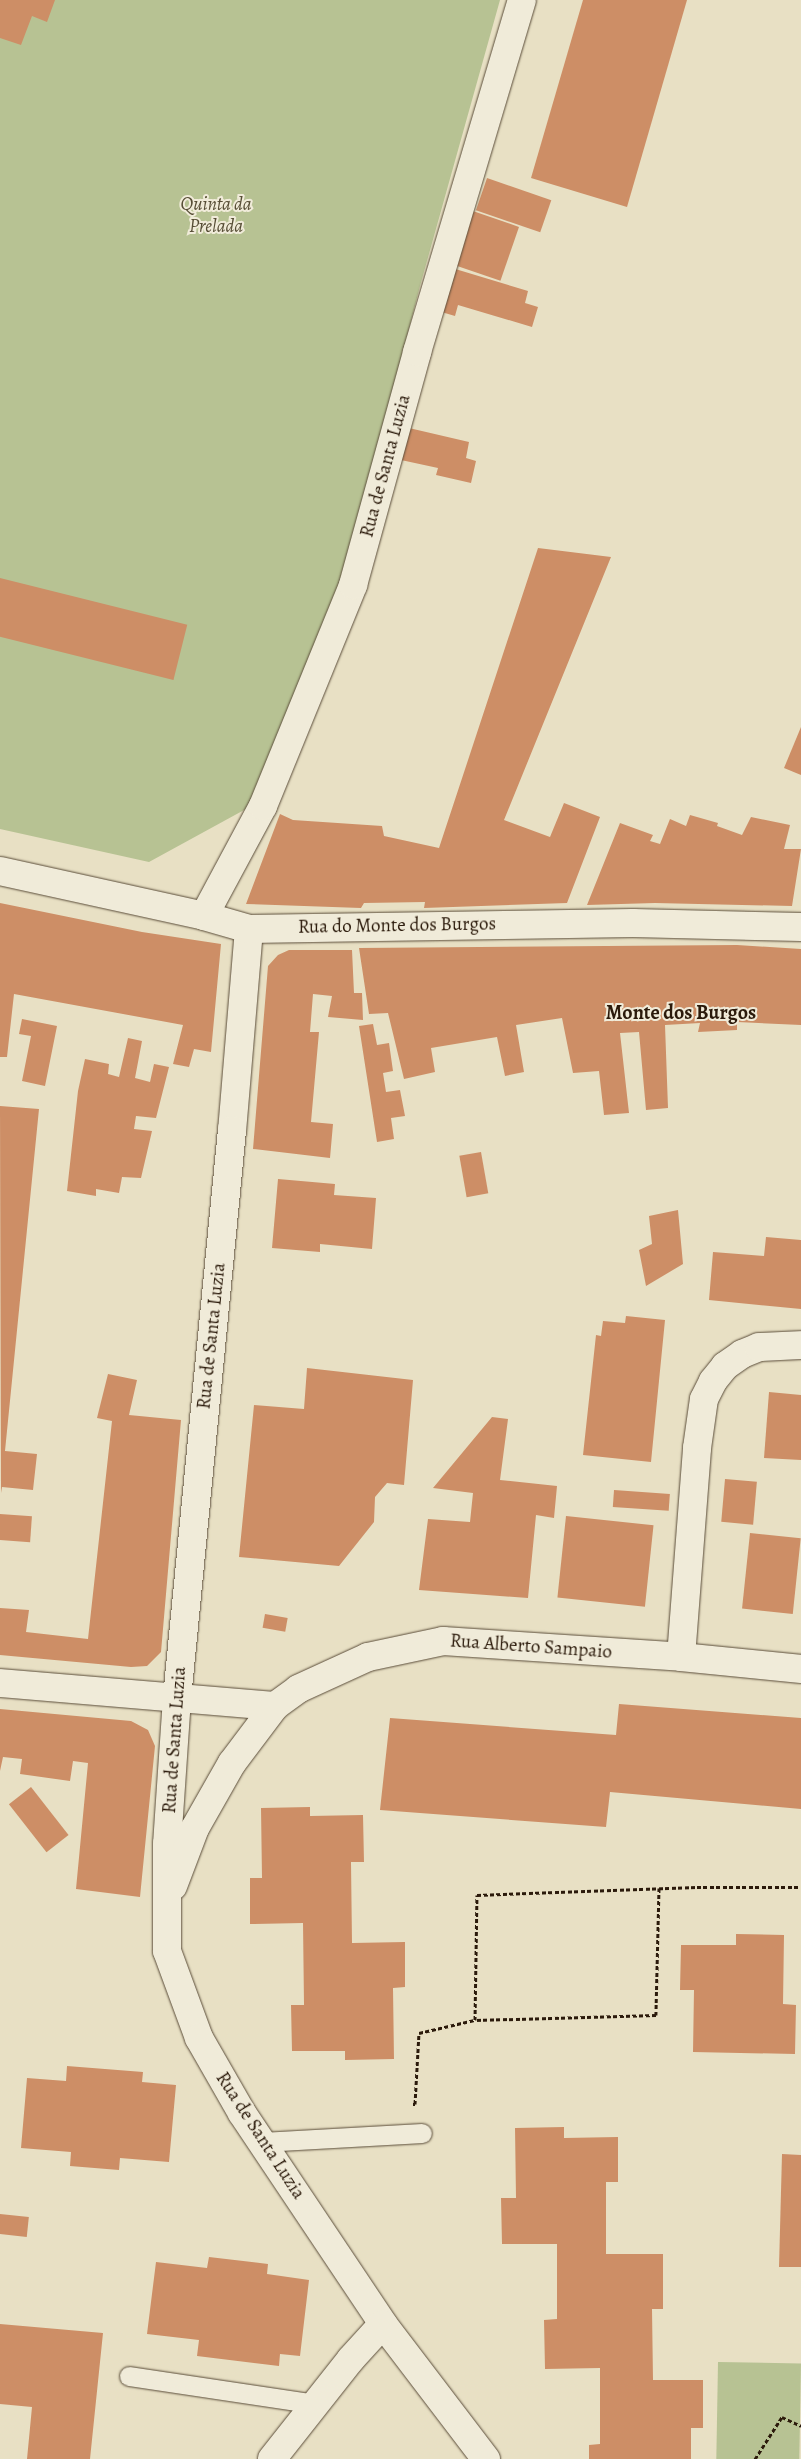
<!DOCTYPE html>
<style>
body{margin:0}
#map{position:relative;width:801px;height:2459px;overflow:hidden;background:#e8e0c4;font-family:Alegreya,serif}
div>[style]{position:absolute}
.green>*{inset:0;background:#b7c293;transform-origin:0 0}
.building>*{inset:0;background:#cd8e66;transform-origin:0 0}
.path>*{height:3px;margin-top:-1.5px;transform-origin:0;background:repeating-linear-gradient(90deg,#2b1a0b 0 4px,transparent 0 6.5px)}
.roads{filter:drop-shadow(0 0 1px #5a4c39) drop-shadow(0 0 1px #5a4c39)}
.service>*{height:19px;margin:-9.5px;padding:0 9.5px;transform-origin:9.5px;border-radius:9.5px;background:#f0ebd9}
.minor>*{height:28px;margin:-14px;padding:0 14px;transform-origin:14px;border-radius:14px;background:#f0ebd9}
.secondary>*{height:28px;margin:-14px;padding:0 14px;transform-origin:14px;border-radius:14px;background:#f0ebd9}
span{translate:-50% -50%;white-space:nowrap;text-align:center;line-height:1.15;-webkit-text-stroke:4px #f0ebd9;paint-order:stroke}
.park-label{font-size:19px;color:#554c34;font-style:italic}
.street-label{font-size:19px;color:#2b1a0b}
.neighbourhood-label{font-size:20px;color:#2b1a0b;font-weight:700}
</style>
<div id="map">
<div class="green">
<div style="clip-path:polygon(0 0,500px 0,420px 286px,346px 574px,257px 803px,149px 862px,0 829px)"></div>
<div style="left:718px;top:2362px;width:83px;height:97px;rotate:1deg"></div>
</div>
<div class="building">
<div style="clip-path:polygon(0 0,55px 0,47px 22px,32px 16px,21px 45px,0 38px)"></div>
<div style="clip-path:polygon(583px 0,687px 0,627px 207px,531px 178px)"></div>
<div style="left:487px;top:178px;width:68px;height:34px;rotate:19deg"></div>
<div style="left:467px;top:209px;width:55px;height:57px;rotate:19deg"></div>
<div style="clip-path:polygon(452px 268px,528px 291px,525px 303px,538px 307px,532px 327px,458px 305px,455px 316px,438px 311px)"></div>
<div style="clip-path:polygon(409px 428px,469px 442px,466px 458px,476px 461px,471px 483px,436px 475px,438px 468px,401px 460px)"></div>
<div style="clip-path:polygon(538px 548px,611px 557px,504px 820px,550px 837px,564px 803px,600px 817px,567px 903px,424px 908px,425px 902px,364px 903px,361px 908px,246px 904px,280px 814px,293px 820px,382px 826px,384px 836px,439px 848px)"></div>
<div style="left:0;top:578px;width:193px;height:57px;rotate:14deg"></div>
<div style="clip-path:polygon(801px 727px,801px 775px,784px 768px)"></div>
<div style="clip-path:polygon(690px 815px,718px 823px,717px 826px,742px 835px,751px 817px,790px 825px,784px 849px,801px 849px,792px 906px,655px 903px,587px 905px,620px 823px,653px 835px,650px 841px,660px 844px,670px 819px,686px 826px)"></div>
<div style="clip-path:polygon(0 903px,142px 932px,221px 944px,211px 1052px,194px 1049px,189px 1067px,173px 1064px,183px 1025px,14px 994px,7px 1057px,0 1057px)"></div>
<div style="clip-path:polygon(737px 945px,801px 949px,801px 1025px,737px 1022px,737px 1030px,698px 1032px,700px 1023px,665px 1025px,668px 1108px,646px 1110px,639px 1032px,620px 1033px,629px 1113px,604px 1115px,599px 1071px,573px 1073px,562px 1018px,516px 1025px,524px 1072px,505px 1076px,497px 1037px,431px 1048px,435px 1072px,404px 1079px,388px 1013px,369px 1014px,359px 948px)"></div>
<div style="clip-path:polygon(289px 950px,352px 950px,354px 993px,362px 993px,363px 1020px,328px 1017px,332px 996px,313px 994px,310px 1032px,319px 1032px,311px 1122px,333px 1124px,330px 1158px,253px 1149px,268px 966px,278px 955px)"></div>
<div style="clip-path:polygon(22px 1019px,57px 1026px,45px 1086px,22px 1081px,31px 1036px,19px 1034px)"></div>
<div style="clip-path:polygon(373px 1024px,377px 1045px,389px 1043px,393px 1071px,383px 1073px,386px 1092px,400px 1090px,405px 1116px,391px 1118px,394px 1139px,377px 1142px,359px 1026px)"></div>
<div style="clip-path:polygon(128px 1038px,142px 1041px,135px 1078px,150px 1082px,154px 1064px,169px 1067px,156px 1118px,136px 1116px,134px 1129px,152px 1131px,141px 1178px,122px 1177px,119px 1193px,96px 1189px,96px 1196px,67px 1191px,78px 1091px,85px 1059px,109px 1064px,108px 1074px,119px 1077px)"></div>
<div style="clip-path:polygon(0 1106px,39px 1109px,5px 1451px,37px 1454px,33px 1490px,2px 1487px,1px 1493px)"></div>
<div style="left:481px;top:1152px;width:42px;height:22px;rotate:80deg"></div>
<div style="clip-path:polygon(278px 1179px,335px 1184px,334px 1195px,376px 1198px,372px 1249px,320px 1244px,320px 1252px,272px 1248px)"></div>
<div style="clip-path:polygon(678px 1210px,683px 1264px,646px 1286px,639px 1250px,652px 1244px,649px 1216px)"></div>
<div style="clip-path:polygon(766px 1237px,801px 1240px,801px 1309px,709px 1300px,713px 1252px,764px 1256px)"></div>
<div style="clip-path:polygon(626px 1316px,665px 1320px,651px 1462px,583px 1455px,596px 1335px,601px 1336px,603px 1321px,625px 1323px)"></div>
<div style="clip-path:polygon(307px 1368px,413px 1380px,404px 1485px,387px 1483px,375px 1497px,374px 1522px,339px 1566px,239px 1557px,254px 1405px,304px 1409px)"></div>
<div style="clip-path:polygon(108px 1374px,137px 1380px,129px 1415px,181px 1420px,161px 1652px,147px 1666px,131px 1667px,0 1655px,0 1608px,29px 1610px,26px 1632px,88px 1639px,112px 1421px,97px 1418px)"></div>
<div style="clip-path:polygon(769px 1392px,801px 1395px,801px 1460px,764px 1458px)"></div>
<div style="clip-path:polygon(492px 1417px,508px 1419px,500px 1480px,557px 1486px,554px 1518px,536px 1515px,528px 1598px,419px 1590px,428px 1519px,470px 1522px,473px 1493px,433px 1488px)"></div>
<div style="left:725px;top:1479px;width:32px;height:43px;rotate:5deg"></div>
<div style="left:614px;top:1490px;width:56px;height:17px;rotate:4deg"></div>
<div style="left:0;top:1514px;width:32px;height:26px;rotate:4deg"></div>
<div style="left:566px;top:1516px;width:88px;height:82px;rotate:6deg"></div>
<div style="left:750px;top:1533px;width:51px;height:76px;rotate:6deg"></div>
<div style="left:265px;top:1614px;width:23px;height:14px;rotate:10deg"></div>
<div style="clip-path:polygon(619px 1704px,801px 1718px,801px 1809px,610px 1792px,606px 1827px,380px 1810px,390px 1718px,616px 1735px)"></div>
<div style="clip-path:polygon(0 1709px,131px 1721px,148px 1730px,155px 1746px,140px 1897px,76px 1889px,88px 1763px,73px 1761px,70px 1781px,20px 1774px,22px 1759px,3px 1757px,0 1771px)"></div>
<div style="left:31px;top:1787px;width:61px;height:28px;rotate:52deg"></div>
<div style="clip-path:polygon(310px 1807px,310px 1816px,363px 1815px,364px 1862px,351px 1862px,352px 1943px,405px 1942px,405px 1987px,393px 1988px,394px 2059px,345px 2060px,345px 2051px,292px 2051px,291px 2005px,304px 2005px,303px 1923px,250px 1924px,250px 1878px,262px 1878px,261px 1808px)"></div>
<div style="clip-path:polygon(736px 1934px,784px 1935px,783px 2004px,796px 2005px,795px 2054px,693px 2052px,694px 1990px,680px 1990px,681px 1945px,736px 1945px)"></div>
<div style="clip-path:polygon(67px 2066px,143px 2072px,142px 2082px,176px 2085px,169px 2162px,120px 2158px,119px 2170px,70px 2166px,71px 2152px,21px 2148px,27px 2078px,66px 2081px)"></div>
<div style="clip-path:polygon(564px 2127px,564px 2138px,618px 2137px,618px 2182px,606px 2182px,606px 2254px,663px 2254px,663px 2309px,652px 2309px,653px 2380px,703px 2380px,703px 2428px,691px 2428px,691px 2459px,589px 2459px,589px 2445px,600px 2444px,600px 2368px,545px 2369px,544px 2320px,557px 2319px,557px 2244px,502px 2244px,501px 2198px,516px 2198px,515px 2128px)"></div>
<div style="clip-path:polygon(782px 2154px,801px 2155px,801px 2267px,779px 2267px)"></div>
<div style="left:0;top:2214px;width:29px;height:20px;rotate:6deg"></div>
<div style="clip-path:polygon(209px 2257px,268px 2264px,267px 2274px,309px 2280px,300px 2356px,280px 2354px,279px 2366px,197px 2356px,199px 2340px,147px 2334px,156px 2262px,207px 2268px)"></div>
<div style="clip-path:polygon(0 2324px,103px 2333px,90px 2459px,27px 2459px,32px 2407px,0 2404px)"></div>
</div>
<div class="path">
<div style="left:659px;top:1888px;width:127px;rotate:91.4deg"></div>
<div style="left:656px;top:2015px;width:181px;rotate:178.4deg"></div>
<div style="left:475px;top:2020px;width:125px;rotate:-89.1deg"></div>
<div style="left:477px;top:1895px;width:220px;rotate:-2.1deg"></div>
<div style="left:697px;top:1887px;width:104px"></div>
<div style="left:413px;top:2104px;width:2px"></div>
<div style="left:415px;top:2104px;width:71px;rotate:-86.8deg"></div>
<div style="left:419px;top:2033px;width:57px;rotate:-13.1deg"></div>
<div style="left:755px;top:2459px;width:50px;rotate:-57.3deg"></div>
<div style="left:782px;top:2417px;width:21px;rotate:25deg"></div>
</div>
<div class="roads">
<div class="service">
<div style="left:262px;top:2142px;width:160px;rotate:-3.2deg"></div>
<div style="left:129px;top:2376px;width:189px;rotate:8.5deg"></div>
</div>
<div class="minor">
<div style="left:204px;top:916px;width:125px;rotate:-61.8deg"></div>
<div style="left:263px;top:806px;width:239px;rotate:-67.8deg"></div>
<div style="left:353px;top:585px;width:242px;rotate:-74.6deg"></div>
<div style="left:417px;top:352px;width:367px;rotate:-73.4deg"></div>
<div style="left:249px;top:929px;width:202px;rotate:94.8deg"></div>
<div style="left:232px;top:1130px;width:571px;rotate:95.53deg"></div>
<div style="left:177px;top:1698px;width:146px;rotate:93.9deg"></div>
<div style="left:167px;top:1844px;width:107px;rotate:90deg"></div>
<div style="left:167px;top:1951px;width:93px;rotate:69.8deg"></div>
<div style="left:199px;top:2038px;width:86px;rotate:60.2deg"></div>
<div style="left:242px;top:2113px;width:254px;rotate:56.2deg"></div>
<div style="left:383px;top:2324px;width:170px;rotate:52.7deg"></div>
<div style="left:681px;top:1657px;width:210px;rotate:-85.6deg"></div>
<div style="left:697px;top:1448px;width:49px;rotate:-81.9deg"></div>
<div style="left:704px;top:1399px;width:20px;rotate:-63deg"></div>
<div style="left:713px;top:1381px;width:19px;rotate:-51deg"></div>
<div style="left:725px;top:1366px;width:21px;rotate:-35deg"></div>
<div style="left:742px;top:1354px;width:18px;rotate:-22deg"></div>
<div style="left:759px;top:1347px;width:42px;rotate:-2.7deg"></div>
<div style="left:0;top:1683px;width:276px;rotate:4.8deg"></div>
<div style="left:173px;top:1886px;width:62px;rotate:-69.2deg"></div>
<div style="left:195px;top:1828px;width:75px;rotate:-60.4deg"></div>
<div style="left:232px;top:1763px;width:71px;rotate:-53deg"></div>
<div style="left:275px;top:1706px;width:29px;rotate:-36deg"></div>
<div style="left:298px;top:1689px;width:77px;rotate:-24.6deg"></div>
<div style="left:368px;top:1657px;width:77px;rotate:-12deg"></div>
<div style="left:443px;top:1641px;width:239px;rotate:3.8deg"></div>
<div style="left:681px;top:1657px;width:121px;rotate:5.7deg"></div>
<div style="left:272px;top:2459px;width:127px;rotate:-51.7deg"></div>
<div style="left:351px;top:2359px;width:47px;rotate:-47.6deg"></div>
</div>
<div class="secondary">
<div style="left:0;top:871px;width:209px;rotate:12.4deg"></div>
<div style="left:204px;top:916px;width:47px;rotate:16.1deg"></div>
<div style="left:249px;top:929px;width:384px;rotate:-0.9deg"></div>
<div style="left:633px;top:923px;width:168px;rotate:1.4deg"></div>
</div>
</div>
<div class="park-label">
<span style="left:216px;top:216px">Quinta da<br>Prelada</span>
</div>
<div class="street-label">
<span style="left:386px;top:466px;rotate:-75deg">Rua de Santa Luzia</span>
<span style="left:397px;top:926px;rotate:-1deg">Rua do Monte dos Burgos</span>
<span style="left:212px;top:1336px;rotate:-84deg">Rua de Santa Luzia</span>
<span style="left:531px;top:1647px;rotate:4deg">Rua Alberto Sampaio</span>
<span style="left:175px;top:1740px;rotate:-86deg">Rua de Santa Luzia</span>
<span style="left:260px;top:2136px;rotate:57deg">Rua de Santa Luzia</span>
</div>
<div class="neighbourhood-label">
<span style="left:681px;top:1012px">Monte dos Burgos</span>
</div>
</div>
